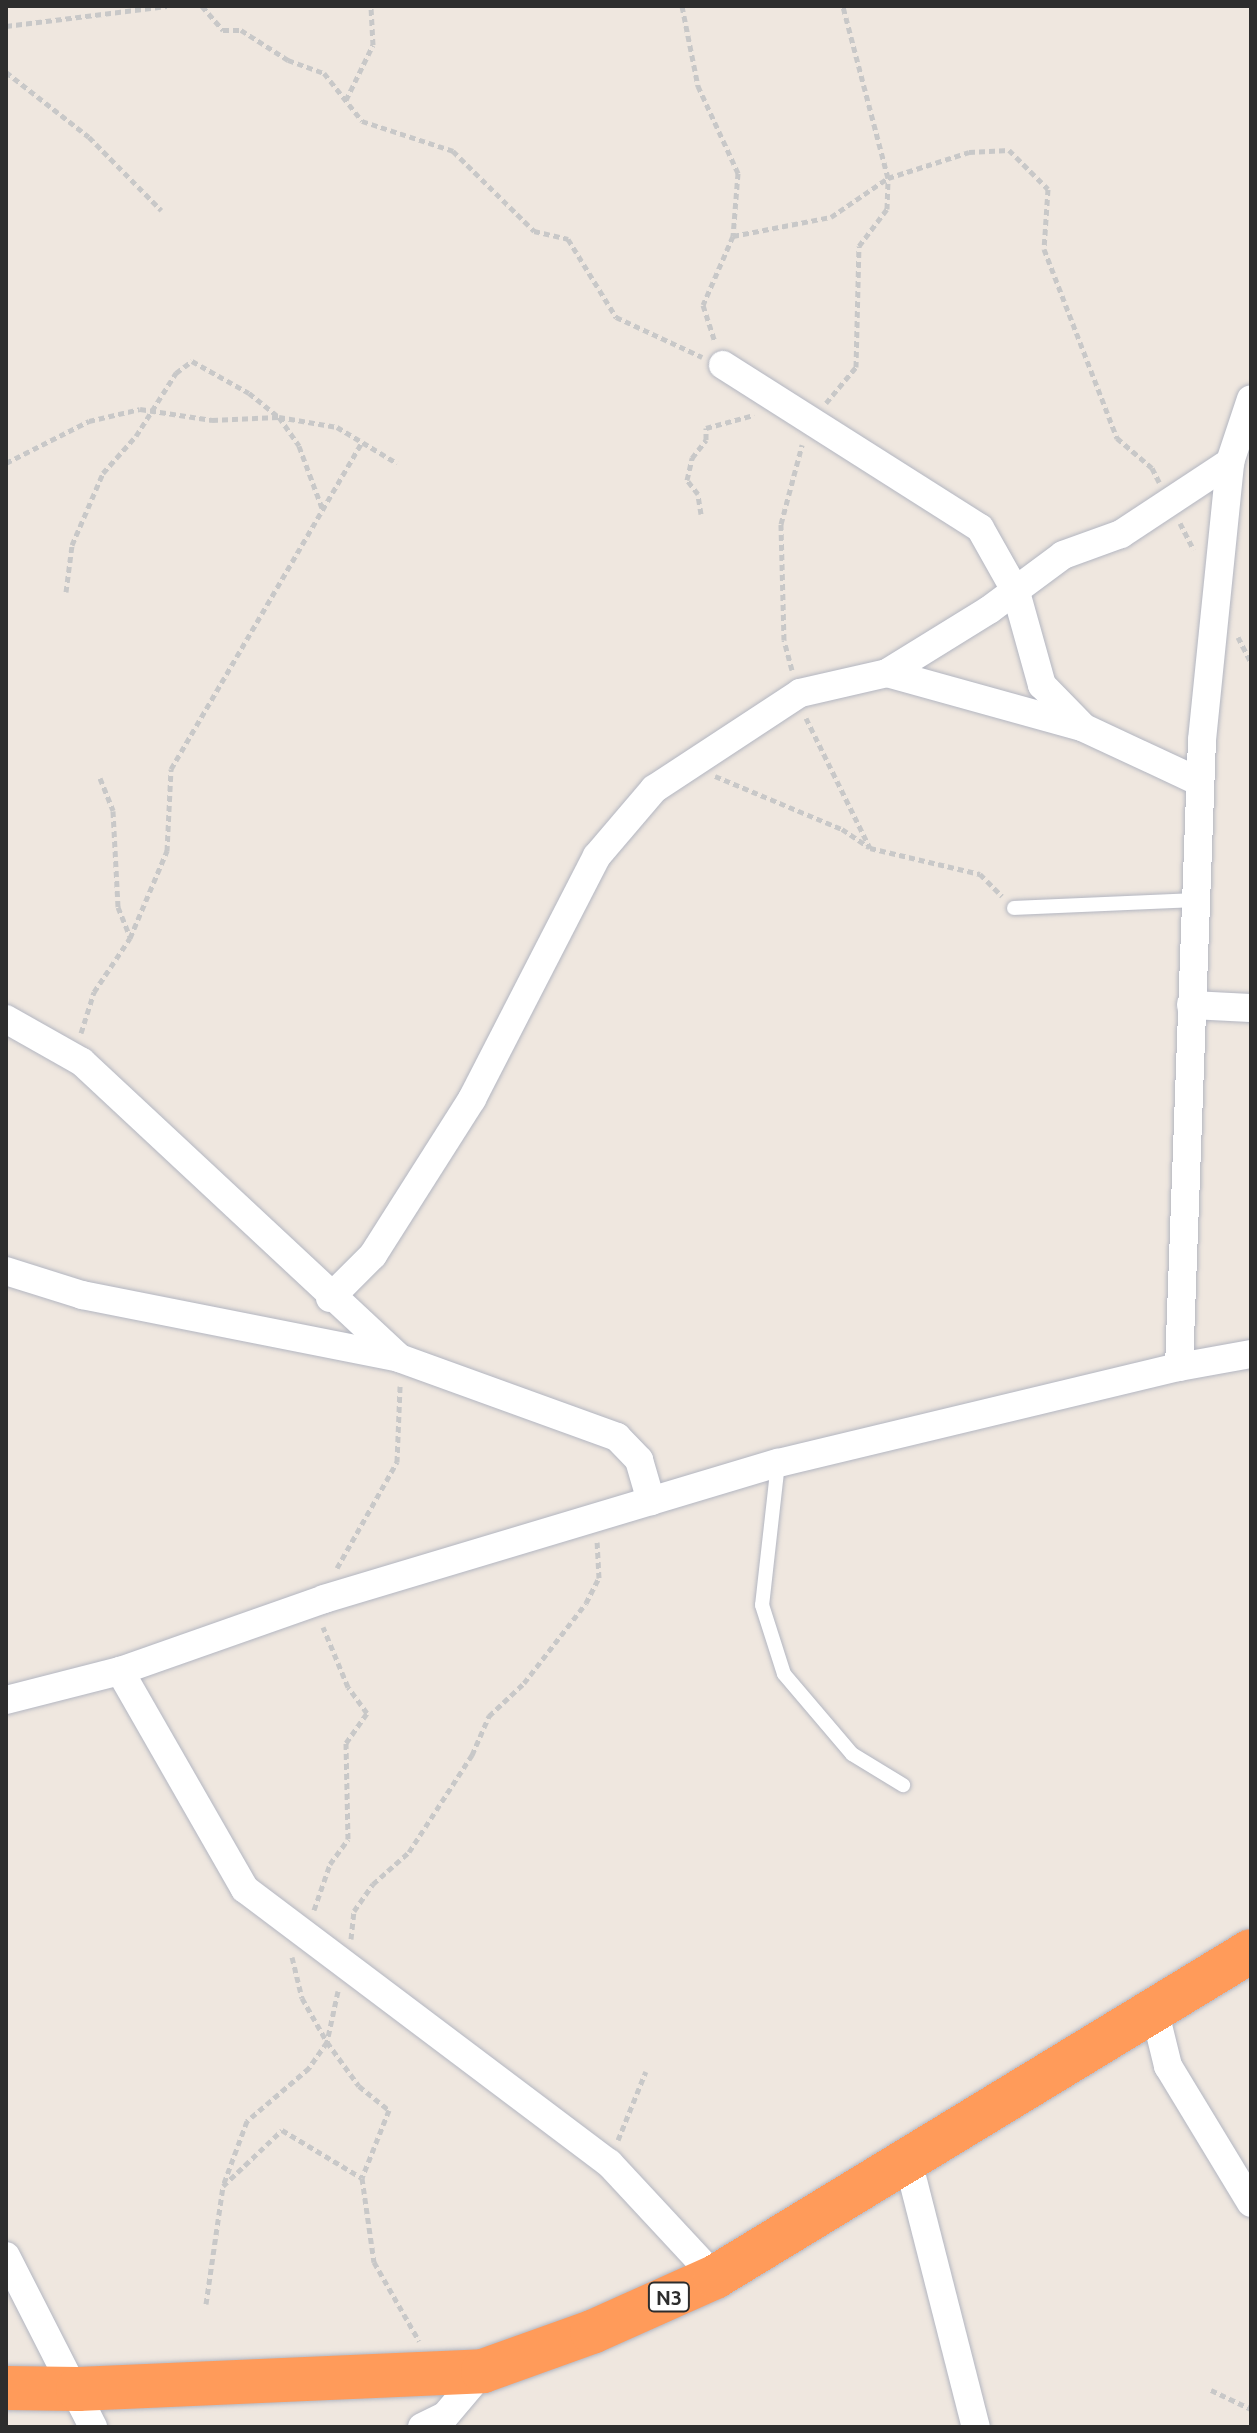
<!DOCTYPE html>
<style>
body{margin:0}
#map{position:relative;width:1257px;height:2433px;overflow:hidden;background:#efe7df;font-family:Ubuntu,sans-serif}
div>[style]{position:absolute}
.path>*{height:5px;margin-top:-2.5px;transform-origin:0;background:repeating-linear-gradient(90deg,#c8c8c8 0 6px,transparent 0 10px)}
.roads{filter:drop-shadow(0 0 2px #b3b6c1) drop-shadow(0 0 2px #b3b6c1)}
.lane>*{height:14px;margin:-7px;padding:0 7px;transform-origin:7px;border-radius:7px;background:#fff}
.street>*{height:28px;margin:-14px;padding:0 14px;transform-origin:14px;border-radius:14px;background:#fff}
.highway>*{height:44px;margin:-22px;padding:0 22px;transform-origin:22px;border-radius:22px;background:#ff9b5a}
span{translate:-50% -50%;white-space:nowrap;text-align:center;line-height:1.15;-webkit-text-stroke:8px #fff;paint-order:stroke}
.shield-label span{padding:2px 6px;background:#fff;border:2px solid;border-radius:6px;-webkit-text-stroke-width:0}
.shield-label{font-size:20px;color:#2d2d2d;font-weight:700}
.frame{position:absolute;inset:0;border:8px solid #2d2d2d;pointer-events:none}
</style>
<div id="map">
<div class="path">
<div style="left:202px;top:6px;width:32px;rotate:49deg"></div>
<div style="left:223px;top:30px;width:18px"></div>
<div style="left:241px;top:30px;width:56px;rotate:32.6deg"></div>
<div style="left:288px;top:60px;width:38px;rotate:20deg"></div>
<div style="left:324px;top:73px;width:61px;rotate:51.6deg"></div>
<div style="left:362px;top:121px;width:96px;rotate:18.2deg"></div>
<div style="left:453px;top:151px;width:114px;rotate:44.6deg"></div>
<div style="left:534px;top:231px;width:35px;rotate:13deg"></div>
<div style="left:568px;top:239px;width:92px;rotate:58.4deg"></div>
<div style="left:616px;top:317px;width:95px;rotate:24.9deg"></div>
<div style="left:682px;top:6px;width:82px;rotate:78.7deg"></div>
<div style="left:698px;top:86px;width:96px;rotate:65.3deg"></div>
<div style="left:738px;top:173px;width:63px;rotate:94.5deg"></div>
<div style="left:733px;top:236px;width:75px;rotate:113.5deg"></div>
<div style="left:703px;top:305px;width:38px;rotate:72deg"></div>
<div style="left:6px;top:26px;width:162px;rotate:-7.1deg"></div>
<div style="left:6px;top:72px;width:105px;rotate:38.1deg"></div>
<div style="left:89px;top:137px;width:103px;rotate:45.4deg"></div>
<div style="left:346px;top:100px;width:61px;rotate:-63.9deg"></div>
<div style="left:373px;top:45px;width:39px;rotate:-93deg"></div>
<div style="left:733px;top:236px;width:100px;rotate:-11deg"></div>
<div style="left:831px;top:217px;width:69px;rotate:-34.4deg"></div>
<div style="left:888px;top:178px;width:85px;rotate:-17.8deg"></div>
<div style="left:969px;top:152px;width:40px;rotate:-2.9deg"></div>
<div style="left:1009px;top:150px;width:55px;rotate:45deg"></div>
<div style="left:1048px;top:189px;width:60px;rotate:93.8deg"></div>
<div style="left:1044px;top:249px;width:203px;rotate:68.9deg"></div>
<div style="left:1117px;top:438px;width:46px;rotate:40.6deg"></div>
<div style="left:1152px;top:468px;width:16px;rotate:63deg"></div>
<div style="left:826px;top:403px;width:47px;rotate:-50.2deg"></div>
<div style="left:856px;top:367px;width:121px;rotate:-88.6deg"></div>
<div style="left:859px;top:246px;width:46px;rotate:-52.9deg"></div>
<div style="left:887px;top:209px;width:31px;rotate:-88deg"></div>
<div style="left:888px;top:178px;width:178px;rotate:-104.7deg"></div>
<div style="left:6px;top:463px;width:93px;rotate:-26.8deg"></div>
<div style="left:89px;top:421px;width:52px;rotate:-13.2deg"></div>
<div style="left:140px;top:409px;width:73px;rotate:8.7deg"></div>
<div style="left:212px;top:420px;width:67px;rotate:-2.6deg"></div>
<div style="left:279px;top:417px;width:59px;rotate:9.8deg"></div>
<div style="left:337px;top:427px;width:70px;rotate:31deg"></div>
<div style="left:701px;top:514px;width:20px;rotate:-99deg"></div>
<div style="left:698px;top:494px;width:18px;rotate:-128deg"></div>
<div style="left:687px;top:480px;width:23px;rotate:-77deg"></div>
<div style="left:692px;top:458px;width:23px;rotate:-52deg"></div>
<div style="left:706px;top:440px;width:12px;rotate:-90deg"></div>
<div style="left:706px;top:428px;width:50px;rotate:-15.2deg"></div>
<div style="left:1180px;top:523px;width:30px;rotate:63deg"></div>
<div style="left:66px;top:592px;width:47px;rotate:-82.7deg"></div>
<div style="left:72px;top:545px;width:78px;rotate:-66.7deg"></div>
<div style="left:103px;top:473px;width:50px;rotate:-48.3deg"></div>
<div style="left:136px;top:436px;width:75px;rotate:-57.6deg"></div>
<div style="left:176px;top:373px;width:20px;rotate:-37deg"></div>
<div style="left:192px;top:361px;width:65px;rotate:29.3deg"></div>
<div style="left:249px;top:393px;width:38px;rotate:39deg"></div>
<div style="left:279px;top:417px;width:35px;rotate:55deg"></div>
<div style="left:299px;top:446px;width:66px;rotate:69.6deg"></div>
<div style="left:1238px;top:637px;width:29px;rotate:63deg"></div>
<div style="left:792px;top:670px;width:31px;rotate:-105deg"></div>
<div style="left:784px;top:640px;width:116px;rotate:-91.5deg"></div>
<div style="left:781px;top:524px;width:82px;rotate:-75.1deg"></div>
<div style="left:806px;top:718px;width:145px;rotate:63.8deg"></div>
<div style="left:870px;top:848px;width:113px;rotate:13.3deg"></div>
<div style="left:980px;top:874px;width:31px;rotate:45deg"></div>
<div style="left:715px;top:776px;width:138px;rotate:22.7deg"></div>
<div style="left:842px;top:829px;width:32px;rotate:34deg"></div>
<div style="left:100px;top:778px;width:35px;rotate:68deg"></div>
<div style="left:113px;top:811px;width:96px;rotate:87deg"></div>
<div style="left:118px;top:907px;width:32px;rotate:68deg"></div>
<div style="left:81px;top:1033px;width:43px;rotate:-72.4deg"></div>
<div style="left:94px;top:992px;width:65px;rotate:-56.3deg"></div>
<div style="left:130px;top:938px;width:95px;rotate:-67deg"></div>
<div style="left:167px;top:851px;width:82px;rotate:-87.2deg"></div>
<div style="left:171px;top:769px;width:379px;rotate:-59.7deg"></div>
<div style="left:337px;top:1568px;width:122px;rotate:-60.5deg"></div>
<div style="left:397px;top:1462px;width:76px;rotate:-87.7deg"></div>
<div style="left:314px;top:1910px;width:49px;rotate:-70.8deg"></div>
<div style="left:330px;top:1864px;width:31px;rotate:-54deg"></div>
<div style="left:348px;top:1839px;width:96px;rotate:-91.2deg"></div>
<div style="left:346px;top:1743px;width:37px;rotate:-55deg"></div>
<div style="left:367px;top:1713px;width:32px;rotate:-126deg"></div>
<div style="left:348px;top:1687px;width:65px;rotate:-112.6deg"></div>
<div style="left:351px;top:1939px;width:28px;rotate:-84deg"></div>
<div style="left:354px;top:1911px;width:33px;rotate:-55deg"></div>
<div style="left:373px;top:1884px;width:48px;rotate:-41.6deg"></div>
<div style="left:409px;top:1852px;width:116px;rotate:-57deg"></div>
<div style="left:472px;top:1755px;width:43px;rotate:-66.4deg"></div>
<div style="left:489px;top:1716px;width:48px;rotate:-43.3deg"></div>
<div style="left:524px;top:1683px;width:101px;rotate:-52.2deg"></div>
<div style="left:586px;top:1603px;width:28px;rotate:-63deg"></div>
<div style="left:599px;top:1578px;width:36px;rotate:-93deg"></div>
<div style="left:292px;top:1957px;width:42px;rotate:76.3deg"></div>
<div style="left:302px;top:1998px;width:51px;rotate:60.4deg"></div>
<div style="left:327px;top:2042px;width:54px;rotate:54deg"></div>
<div style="left:359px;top:2086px;width:38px;rotate:39deg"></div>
<div style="left:389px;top:2110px;width:73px;rotate:111.7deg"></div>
<div style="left:338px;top:1991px;width:52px;rotate:102.2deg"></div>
<div style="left:327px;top:2042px;width:32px;rotate:125deg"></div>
<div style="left:309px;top:2068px;width:82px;rotate:139.5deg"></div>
<div style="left:247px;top:2121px;width:69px;rotate:110.3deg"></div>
<div style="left:223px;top:2186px;width:81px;rotate:-43.5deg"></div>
<div style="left:282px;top:2130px;width:93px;rotate:31deg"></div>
<div style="left:362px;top:2178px;width:85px;rotate:81.9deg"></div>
<div style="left:374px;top:2262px;width:91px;rotate:60.3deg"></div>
<div style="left:618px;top:2140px;width:74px;rotate:-67.9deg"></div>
<div style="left:206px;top:2304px;width:119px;rotate:-81.8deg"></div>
<div style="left:1211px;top:2390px;width:44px;rotate:25.4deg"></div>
</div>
<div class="roads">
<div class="lane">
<div style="left:1014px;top:908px;width:181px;rotate:-2.5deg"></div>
<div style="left:778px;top:1463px;width:143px;rotate:96.4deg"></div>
<div style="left:762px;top:1605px;width:72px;rotate:72.3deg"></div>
<div style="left:784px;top:1674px;width:105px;rotate:49.6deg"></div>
<div style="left:852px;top:1754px;width:60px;rotate:31.3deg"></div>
</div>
<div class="street">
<div style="left:723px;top:365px;width:304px;rotate:32.4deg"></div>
<div style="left:980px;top:528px;width:73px;rotate:60.6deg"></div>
<div style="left:1016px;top:592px;width:97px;rotate:74.4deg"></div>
<div style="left:1042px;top:685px;width:57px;rotate:45.7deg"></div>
<div style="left:887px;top:673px;width:120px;rotate:-31.7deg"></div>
<div style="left:989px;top:610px;width:92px;rotate:-36.6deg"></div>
<div style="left:1063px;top:555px;width:62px;rotate:-19.9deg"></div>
<div style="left:1121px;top:534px;width:131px;rotate:-33.4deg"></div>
<div style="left:1191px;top:1005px;width:60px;rotate:2.9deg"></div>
<div style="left:6px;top:1019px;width:87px;rotate:29.5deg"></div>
<div style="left:82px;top:1062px;width:434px;rotate:43deg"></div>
<div style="left:399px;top:1358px;width:232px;rotate:19.9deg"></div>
<div style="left:617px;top:1437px;width:32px;rotate:46deg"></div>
<div style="left:639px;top:1460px;width:43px;rotate:73.7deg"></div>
<div style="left:6px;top:1271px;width:80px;rotate:17.5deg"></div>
<div style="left:82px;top:1295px;width:318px;rotate:11.2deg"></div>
<div style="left:330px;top:1298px;width:61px;rotate:-45deg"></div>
<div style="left:373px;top:1255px;width:185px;rotate:-57.6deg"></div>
<div style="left:472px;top:1099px;width:273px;rotate:-62.8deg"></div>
<div style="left:597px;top:856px;width:88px;rotate:-49.6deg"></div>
<div style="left:654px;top:789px;width:175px;rotate:-33.3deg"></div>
<div style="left:800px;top:693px;width:89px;rotate:-12.9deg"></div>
<div style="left:887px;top:673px;width:202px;rotate:15.5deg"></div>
<div style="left:1082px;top:727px;width:130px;rotate:25deg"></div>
<div style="left:1179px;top:1367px;width:627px;rotate:-87.9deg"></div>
<div style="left:1202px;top:740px;width:279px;rotate:-84.2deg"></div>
<div style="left:1230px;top:462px;width:66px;rotate:-71.6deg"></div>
<div style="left:120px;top:1671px;width:251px;rotate:60.2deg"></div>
<div style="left:245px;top:1889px;width:456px;rotate:37deg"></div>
<div style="left:609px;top:2163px;width:156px;rotate:47.1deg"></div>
<div style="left:6px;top:1700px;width:118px;rotate:-14.3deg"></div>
<div style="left:120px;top:1671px;width:216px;rotate:-19.4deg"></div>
<div style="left:324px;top:1599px;width:474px;rotate:-16.7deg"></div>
<div style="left:778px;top:1463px;width:412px;rotate:-13.5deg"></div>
<div style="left:1179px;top:1367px;width:73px;rotate:-10.2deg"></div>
<div style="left:1155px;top:2013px;width:55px;rotate:76.2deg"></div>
<div style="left:1168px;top:2066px;width:160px;rotate:58.8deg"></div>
<div style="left:908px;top:2161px;width:275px;rotate:75.7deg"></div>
<div style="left:6px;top:2256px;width:192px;rotate:63deg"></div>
<div style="left:422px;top:2427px;width:25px;rotate:-26deg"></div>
<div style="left:445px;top:2416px;width:59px;rotate:-49.8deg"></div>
</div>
<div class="highway">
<div style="left:6px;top:2388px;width:72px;rotate:0.8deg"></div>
<div style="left:78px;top:2389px;width:405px;rotate:-2.5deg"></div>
<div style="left:483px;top:2371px;width:116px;rotate:-19.7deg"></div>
<div style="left:592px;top:2332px;width:135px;rotate:-24.1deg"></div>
<div style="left:715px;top:2277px;width:627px;rotate:-31.31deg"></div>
</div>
</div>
<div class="shield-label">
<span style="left:669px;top:2297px">N3</span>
</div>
<div class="frame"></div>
</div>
